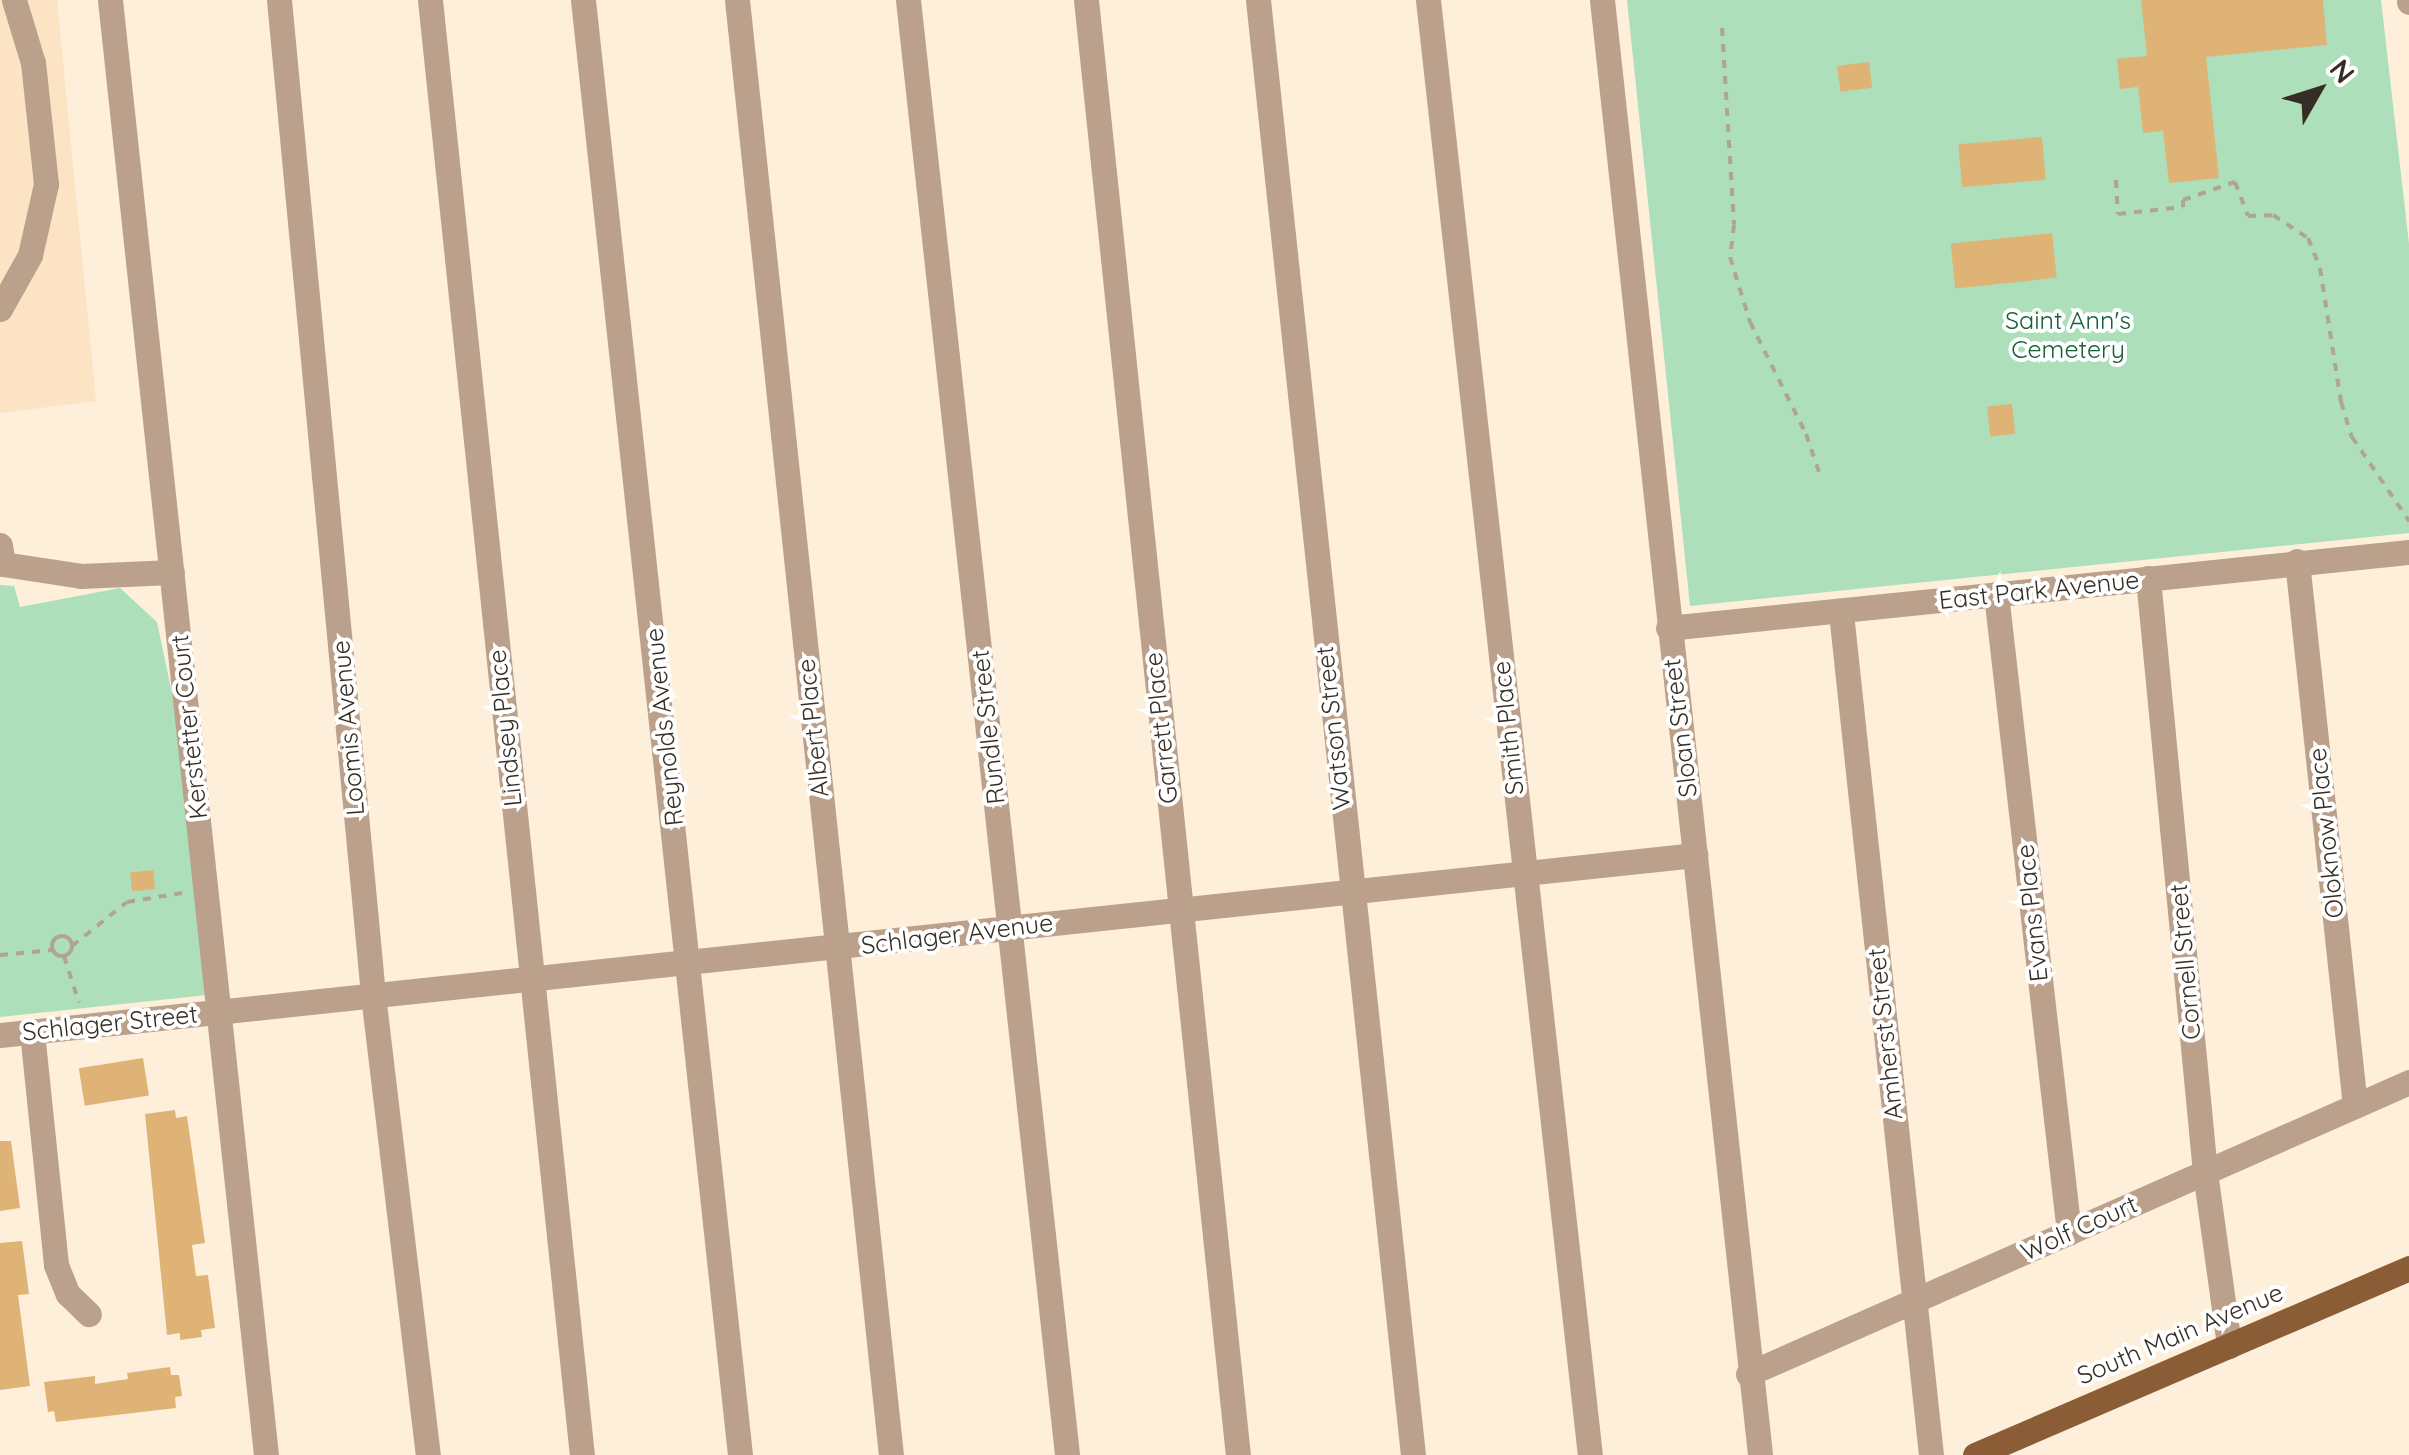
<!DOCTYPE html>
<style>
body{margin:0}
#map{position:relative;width:2409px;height:1455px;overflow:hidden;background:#feefdb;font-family:Quicksand,sans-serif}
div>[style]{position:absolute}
.built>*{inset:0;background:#fbe3c4}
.green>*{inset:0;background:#addfbb}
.building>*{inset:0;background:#dfb375;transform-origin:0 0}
.path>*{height:4px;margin-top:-2px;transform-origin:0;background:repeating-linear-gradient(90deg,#b0a494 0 8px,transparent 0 16px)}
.path>.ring{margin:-2px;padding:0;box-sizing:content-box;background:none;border:4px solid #b0a494;border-radius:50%}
.minor>*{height:25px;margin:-12.5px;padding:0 12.5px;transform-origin:12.5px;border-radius:12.5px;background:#bba18c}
.major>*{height:25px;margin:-12.5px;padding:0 12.5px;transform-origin:12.5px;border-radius:12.5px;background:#8a5d37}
span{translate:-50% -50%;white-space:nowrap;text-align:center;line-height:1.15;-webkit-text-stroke:8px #fff;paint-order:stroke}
.park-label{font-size:25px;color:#176137}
.street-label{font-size:25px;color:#352e25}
.north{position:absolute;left:2269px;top:40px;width:100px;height:100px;-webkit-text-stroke:8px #fff;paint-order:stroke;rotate:51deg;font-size:28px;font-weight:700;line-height:40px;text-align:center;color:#352e25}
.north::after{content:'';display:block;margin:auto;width:35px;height:45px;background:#352e25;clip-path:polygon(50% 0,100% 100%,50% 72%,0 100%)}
</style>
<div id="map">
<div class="built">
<div style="clip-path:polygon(0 0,57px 0,96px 401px,0 413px)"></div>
</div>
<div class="green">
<div style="clip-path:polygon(1627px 0,2381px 0,2409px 244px,2409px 533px,1690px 606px)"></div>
<div style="clip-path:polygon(0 585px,14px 586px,20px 607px,120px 588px,157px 622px,185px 755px,207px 995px,0 1017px)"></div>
</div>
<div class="building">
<div style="clip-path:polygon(2141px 0,2323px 0,2327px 45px,2206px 57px,2219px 178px,2169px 183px,2163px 131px,2143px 133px,2138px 87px,2120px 89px,2117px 59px,2147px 56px)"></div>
<div style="left:1869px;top:62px;width:26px;height:32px;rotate:83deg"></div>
<div style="left:2042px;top:137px;width:43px;height:84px;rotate:85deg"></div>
<div style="left:2052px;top:233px;width:45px;height:102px;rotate:84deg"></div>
<div style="left:2012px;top:404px;width:30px;height:25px;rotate:84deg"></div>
<div style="left:153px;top:870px;width:19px;height:23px;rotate:84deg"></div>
<div style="left:143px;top:1058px;width:38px;height:65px;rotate:81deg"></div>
<div style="clip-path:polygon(175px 1110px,176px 1118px,187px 1116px,205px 1243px,192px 1245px,196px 1276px,208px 1275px,215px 1328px,201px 1330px,202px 1337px,180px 1340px,180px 1333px,167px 1335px,145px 1114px)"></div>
<div style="clip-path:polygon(0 1141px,11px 1141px,20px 1208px,0 1211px)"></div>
<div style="clip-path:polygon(22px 1241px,29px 1294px,18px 1295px,30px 1386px,0 1390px,0 1243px)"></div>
<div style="clip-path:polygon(170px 1367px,171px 1375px,179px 1375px,182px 1396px,175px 1397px,176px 1408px,56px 1422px,54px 1411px,48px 1412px,44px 1382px,95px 1376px,95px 1384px,128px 1379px,127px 1373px)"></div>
</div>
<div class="path">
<div style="left:1722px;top:28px;width:197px;rotate:86.5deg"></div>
<div style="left:1734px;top:225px;width:32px;rotate:97deg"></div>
<div style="left:1730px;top:257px;width:68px;rotate:72.9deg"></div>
<div style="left:1750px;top:322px;width:125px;rotate:63.4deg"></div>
<div style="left:1806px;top:434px;width:40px;rotate:71.1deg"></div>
<div style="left:2116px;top:180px;width:34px;rotate:87deg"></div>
<div style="left:2118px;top:214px;width:65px;rotate:-6.1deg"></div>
<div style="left:2183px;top:207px;width:7px;rotate:-90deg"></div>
<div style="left:2183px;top:200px;width:55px;rotate:-19.1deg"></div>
<div style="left:2235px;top:182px;width:36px;rotate:69deg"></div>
<div style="left:2248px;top:216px;width:25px;rotate:-2deg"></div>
<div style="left:2273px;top:215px;width:42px;rotate:33.3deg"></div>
<div style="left:2308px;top:238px;width:32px;rotate:68deg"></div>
<div style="left:2320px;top:268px;width:136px;rotate:81.1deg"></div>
<div style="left:2341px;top:402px;width:37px;rotate:73deg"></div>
<div style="left:2352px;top:437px;width:102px;rotate:55.8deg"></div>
<div class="ring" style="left:52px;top:936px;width:16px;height:16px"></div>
<div style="left:72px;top:946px;width:70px;rotate:-38.7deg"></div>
<div style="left:127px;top:902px;width:56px;rotate:-9.3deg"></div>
<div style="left:0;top:955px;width:53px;rotate:-5.4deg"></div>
<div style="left:64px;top:956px;width:49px;rotate:72.3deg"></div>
</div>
<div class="minor">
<div style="left:110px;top:0;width:1463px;rotate:83.88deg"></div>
<div style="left:279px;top:0;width:999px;rotate:84.6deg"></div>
<div style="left:373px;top:995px;width:463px;rotate:83.2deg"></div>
<div style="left:430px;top:0;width:1463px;rotate:84.04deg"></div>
<div style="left:583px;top:0;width:1463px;rotate:83.84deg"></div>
<div style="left:737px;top:0;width:1463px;rotate:83.96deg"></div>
<div style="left:908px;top:0;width:1464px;rotate:83.76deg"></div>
<div style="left:1086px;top:0;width:1463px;rotate:84.04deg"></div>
<div style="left:1258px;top:0;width:1463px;rotate:83.92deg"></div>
<div style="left:1428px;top:0;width:1464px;rotate:83.65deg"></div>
<div style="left:1602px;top:0;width:1464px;rotate:83.8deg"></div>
<div style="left:2409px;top:0;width:2px;rotate:90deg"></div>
<div style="left:0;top:309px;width:62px;rotate:-60.9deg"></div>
<div style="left:30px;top:255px;width:73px;rotate:-77.3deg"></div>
<div style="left:46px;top:184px;width:122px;rotate:-96.1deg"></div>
<div style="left:33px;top:63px;width:66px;rotate:-106.8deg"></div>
<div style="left:0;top:545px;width:19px;rotate:81deg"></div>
<div style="left:3px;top:564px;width:79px;rotate:8.7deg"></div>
<div style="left:81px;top:576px;width:91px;rotate:-2.5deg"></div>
<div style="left:2297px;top:561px;width:548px;rotate:83.93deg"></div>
<div style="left:2148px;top:578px;width:597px;rotate:84.52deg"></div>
<div style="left:2205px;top:1172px;width:176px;rotate:82.1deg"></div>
<div style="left:1996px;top:594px;width:643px;rotate:83.48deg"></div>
<div style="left:1841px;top:613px;width:847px;rotate:83.9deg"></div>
<div style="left:1668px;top:628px;width:745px;rotate:-5.86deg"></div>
<div style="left:32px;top:1032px;width:234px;rotate:84.1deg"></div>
<div style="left:56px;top:1265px;width:31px;rotate:68deg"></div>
<div style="left:68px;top:1294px;width:29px;rotate:44deg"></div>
<div style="left:0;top:1035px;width:1705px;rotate:-6.06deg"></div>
<div style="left:1748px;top:1374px;width:723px;rotate:-23.83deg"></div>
</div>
<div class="major">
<div style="left:1975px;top:1455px;width:473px;rotate:-23.3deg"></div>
</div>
<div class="park-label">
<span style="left:2068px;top:335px">Saint Ann's<br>Cemetery</span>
</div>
<div class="street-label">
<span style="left:2039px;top:590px;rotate:-6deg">East Park Avenue</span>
<span style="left:189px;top:727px;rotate:-96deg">Kerstetter Court</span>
<span style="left:664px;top:727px;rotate:-96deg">Reynolds Avenue</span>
<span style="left:988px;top:727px;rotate:-96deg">Rundle Street</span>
<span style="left:348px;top:728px;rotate:-95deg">Loomis Avenue</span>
<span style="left:505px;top:728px;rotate:-96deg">Lindsey Place</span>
<span style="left:813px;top:728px;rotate:-96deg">Albert Place</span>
<span style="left:1161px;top:728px;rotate:-96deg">Garrett Place</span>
<span style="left:1333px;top:728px;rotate:-96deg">Watson Street</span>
<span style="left:1508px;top:728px;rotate:-96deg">Smith Place</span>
<span style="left:1680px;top:728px;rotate:-97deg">Sloan Street</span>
<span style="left:2326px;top:833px;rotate:-96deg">Oloknow Place</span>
<span style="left:2032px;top:913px;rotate:-96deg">Evans Place</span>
<span style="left:957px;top:934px;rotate:-7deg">Schlager Avenue</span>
<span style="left:2185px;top:962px;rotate:-95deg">Cornell Street</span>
<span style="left:110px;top:1023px;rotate:-6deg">Schlager Street</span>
<span style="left:1885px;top:1034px;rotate:-96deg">Amherst Street</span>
<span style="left:2079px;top:1228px;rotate:-24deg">Wolf Court</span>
<span style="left:2180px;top:1334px;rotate:-23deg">South Main Avenue</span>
</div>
<div class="north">N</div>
</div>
